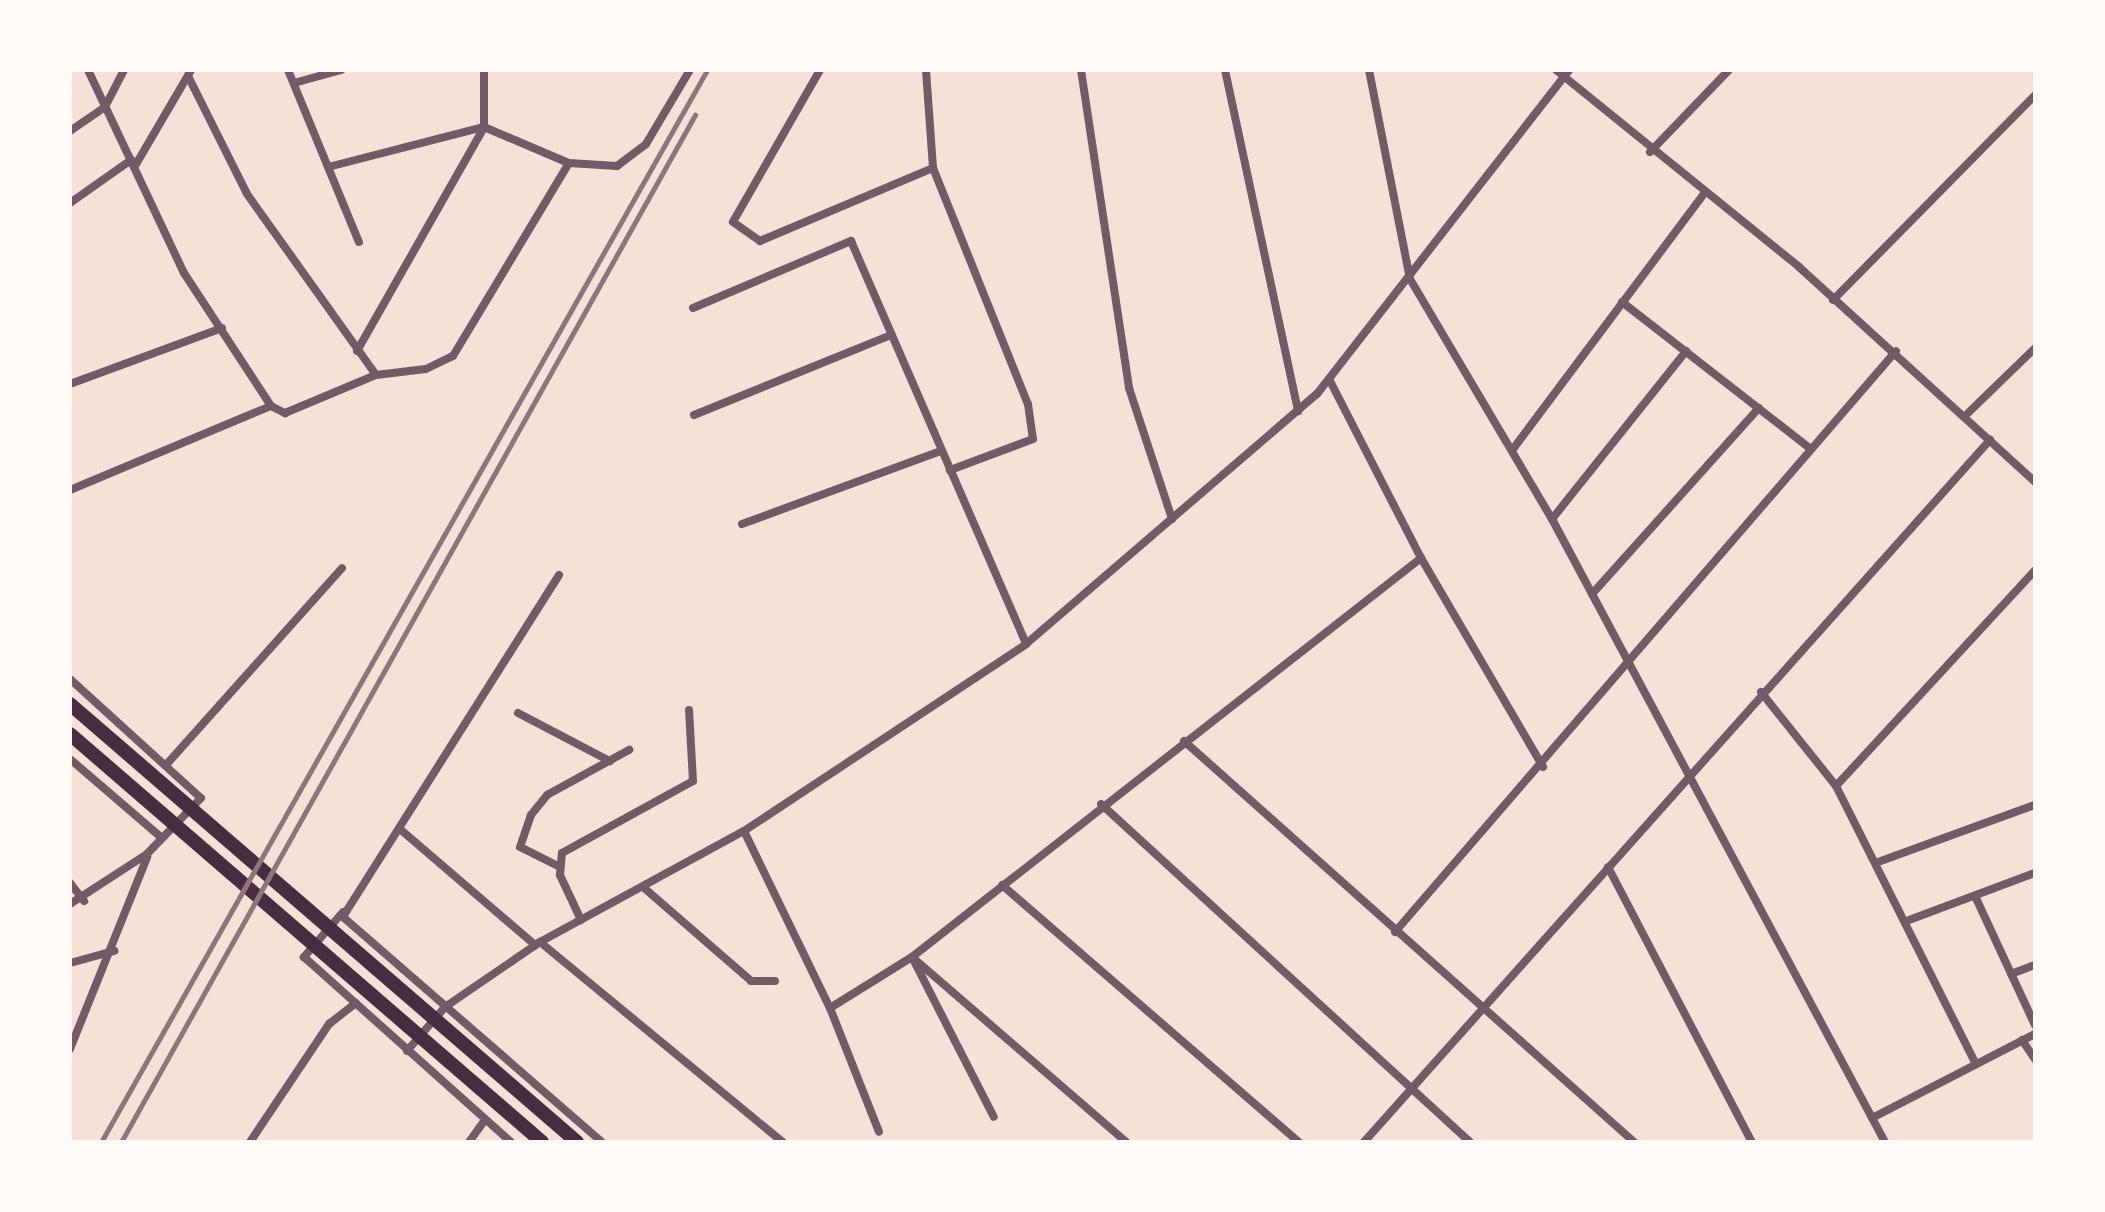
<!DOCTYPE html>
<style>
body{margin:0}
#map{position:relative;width:2105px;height:1212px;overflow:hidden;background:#f7e1d7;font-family:Jost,sans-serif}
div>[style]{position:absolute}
.minor>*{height:8px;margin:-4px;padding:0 4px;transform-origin:4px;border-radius:4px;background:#755966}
.secondary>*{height:14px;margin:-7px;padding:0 7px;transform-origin:7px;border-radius:7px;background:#4a2c40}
.rail>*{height:5px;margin:-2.5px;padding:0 2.5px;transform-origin:2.5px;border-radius:2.5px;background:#8f747c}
span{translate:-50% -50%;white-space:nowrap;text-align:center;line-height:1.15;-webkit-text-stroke:8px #fffaf5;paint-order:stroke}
.frame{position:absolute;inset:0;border:72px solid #fffaf5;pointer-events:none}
</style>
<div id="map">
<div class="minor">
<div style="left:88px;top:70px;width:225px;rotate:64.7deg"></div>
<div style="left:184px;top:273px;width:159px;rotate:56.8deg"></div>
<div style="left:271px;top:406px;width:16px;rotate:27deg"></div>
<div style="left:285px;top:413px;width:99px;rotate:-22.7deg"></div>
<div style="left:376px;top:375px;width:50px;rotate:-6.8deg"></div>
<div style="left:426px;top:369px;width:30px;rotate:-26deg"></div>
<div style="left:453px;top:356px;width:225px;rotate:-59deg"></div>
<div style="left:288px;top:70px;width:186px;rotate:67.6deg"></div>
<div style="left:820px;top:70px;width:175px;rotate:119.8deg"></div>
<div style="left:733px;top:222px;width:33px;rotate:35deg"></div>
<div style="left:760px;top:241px;width:188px;rotate:-22.9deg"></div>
<div style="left:926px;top:70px;width:98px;rotate:85.9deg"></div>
<div style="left:933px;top:168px;width:254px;rotate:68.1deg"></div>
<div style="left:1028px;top:404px;width:35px;rotate:82deg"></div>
<div style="left:1033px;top:439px;width:89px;rotate:159.5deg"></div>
<div style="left:1081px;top:70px;width:322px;rotate:81.4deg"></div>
<div style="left:1129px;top:388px;width:138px;rotate:71.8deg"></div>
<div style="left:1225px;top:70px;width:349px;rotate:77.9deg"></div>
<div style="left:1369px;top:70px;width:213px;rotate:78.9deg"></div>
<div style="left:1410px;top:279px;width:279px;rotate:59.4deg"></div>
<div style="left:1552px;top:519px;width:706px;rotate:61.88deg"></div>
<div style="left:1556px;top:70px;width:313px;rotate:39deg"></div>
<div style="left:1799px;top:267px;width:319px;rotate:42.3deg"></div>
<div style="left:188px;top:76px;width:132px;rotate:63.4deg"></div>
<div style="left:247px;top:194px;width:222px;rotate:54.5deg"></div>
<div style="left:294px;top:83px;width:49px;rotate:-15.5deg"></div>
<div style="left:70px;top:131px;width:42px;rotate:-34.4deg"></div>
<div style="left:105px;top:107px;width:42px;rotate:-62.8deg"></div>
<div style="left:1650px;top:152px;width:114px;rotate:-46.1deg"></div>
<div style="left:135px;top:166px;width:111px;rotate:-59.7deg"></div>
<div style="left:332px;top:166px;width:157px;rotate:-14.4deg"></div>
<div style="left:484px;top:127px;width:92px;rotate:23deg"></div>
<div style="left:569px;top:163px;width:48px;rotate:3.6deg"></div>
<div style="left:617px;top:166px;width:36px;rotate:-37deg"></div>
<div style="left:646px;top:144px;width:86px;rotate:-59.3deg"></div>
<div style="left:70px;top:203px;width:75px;rotate:-35.2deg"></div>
<div style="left:1833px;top:300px;width:288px;rotate:-45.4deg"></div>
<div style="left:1622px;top:302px;width:239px;rotate:37.9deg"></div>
<div style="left:693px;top:308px;width:172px;rotate:-23deg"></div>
<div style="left:851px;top:241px;width:439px;rotate:66.5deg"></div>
<div style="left:357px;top:351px;width:257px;rotate:-60.4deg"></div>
<div style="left:484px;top:127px;width:57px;rotate:-90deg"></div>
<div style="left:1329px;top:379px;width:201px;rotate:62.8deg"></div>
<div style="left:1421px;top:558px;width:242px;rotate:59.7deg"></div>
<div style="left:70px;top:384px;width:162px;rotate:-20.2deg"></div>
<div style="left:1968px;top:413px;width:93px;rotate:-44.1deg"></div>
<div style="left:694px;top:415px;width:213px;rotate:-22.1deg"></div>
<div style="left:1513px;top:449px;width:317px;rotate:-53.2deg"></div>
<div style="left:70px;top:490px;width:218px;rotate:-22.7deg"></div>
<div style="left:1552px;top:519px;width:215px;rotate:-51.4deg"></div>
<div style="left:742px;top:524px;width:211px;rotate:-20.2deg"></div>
<div style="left:559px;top:575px;width:404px;rotate:122.3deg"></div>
<div style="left:343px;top:917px;width:343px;rotate:41deg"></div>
<div style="left:1592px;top:594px;width:250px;rotate:-48.1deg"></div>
<div style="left:70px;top:679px;width:177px;rotate:42.3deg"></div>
<div style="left:201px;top:798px;width:78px;rotate:134deg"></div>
<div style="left:147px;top:854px;width:92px;rotate:147deg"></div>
<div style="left:1761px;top:692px;width:120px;rotate:51.4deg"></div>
<div style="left:1836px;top:786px;width:309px;rotate:63.3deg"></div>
<div style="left:518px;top:713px;width:104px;rotate:27.6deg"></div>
<div style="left:1184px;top:741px;width:603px;rotate:41.7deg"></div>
<div style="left:70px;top:759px;width:121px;rotate:40.7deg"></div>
<div style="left:166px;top:765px;width:264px;rotate:-48.2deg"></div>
<div style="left:1836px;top:786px;width:294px;rotate:-47.3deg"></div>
<div style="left:1101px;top:804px;width:500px;rotate:42.49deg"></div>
<div style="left:401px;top:830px;width:177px;rotate:40.6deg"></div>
<div style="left:744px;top:831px;width:197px;rotate:64.1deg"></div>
<div style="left:830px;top:1008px;width:133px;rotate:68.4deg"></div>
<div style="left:1878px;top:862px;width:167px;rotate:-20deg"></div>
<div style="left:558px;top:866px;width:42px;rotate:-153.4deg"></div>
<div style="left:520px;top:847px;width:34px;rotate:-71deg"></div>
<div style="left:531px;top:815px;width:26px;rotate:-51deg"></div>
<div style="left:547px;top:795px;width:94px;rotate:-28.8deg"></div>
<div style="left:1608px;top:867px;width:310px;rotate:62.4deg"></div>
<div style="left:70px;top:883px;width:23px;rotate:52deg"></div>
<div style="left:1002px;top:885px;width:393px;rotate:40.9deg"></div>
<div style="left:643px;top:887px;width:143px;rotate:41deg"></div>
<div style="left:751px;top:981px;width:24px"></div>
<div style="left:1975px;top:896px;width:142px;rotate:65.1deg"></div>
<div style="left:343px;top:912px;width:60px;rotate:130.9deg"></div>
<div style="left:304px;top:957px;width:278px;rotate:41.8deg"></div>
<div style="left:581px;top:920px;width:50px;rotate:-115deg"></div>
<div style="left:560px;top:875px;width:22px;rotate:-85deg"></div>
<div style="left:562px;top:853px;width:149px;rotate:-28.8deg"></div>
<div style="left:693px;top:781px;width:71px;rotate:-93.2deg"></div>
<div style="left:1909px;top:920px;width:134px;rotate:-20.5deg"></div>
<div style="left:1395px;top:932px;width:767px;rotate:-49.23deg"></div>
<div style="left:540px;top:942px;width:315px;rotate:39.5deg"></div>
<div style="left:912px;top:957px;width:283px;rotate:40.8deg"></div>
<div style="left:914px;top:961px;width:175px;rotate:62.9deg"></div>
<div style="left:70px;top:963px;width:46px;rotate:-15.3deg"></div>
<div style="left:2011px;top:974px;width:26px;rotate:-21deg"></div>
<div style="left:830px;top:1008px;width:97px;rotate:-31.9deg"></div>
<div style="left:912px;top:957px;width:647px;rotate:-38.09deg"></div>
<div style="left:2022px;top:1040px;width:23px;rotate:56deg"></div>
<div style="left:70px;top:1049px;width:207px;rotate:-68.1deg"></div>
<div style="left:407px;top:1051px;width:58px;rotate:-49.2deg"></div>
<div style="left:445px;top:1007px;width:115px;rotate:-34.4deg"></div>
<div style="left:540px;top:942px;width:232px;rotate:-28.6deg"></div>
<div style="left:744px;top:831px;width:338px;rotate:-33.5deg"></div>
<div style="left:1026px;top:644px;width:384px;rotate:-40.7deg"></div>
<div style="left:1317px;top:394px;width:410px;rotate:-52.1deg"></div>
<div style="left:1872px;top:1118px;width:183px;rotate:-27.3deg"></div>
<div style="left:250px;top:1142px;width:142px;rotate:-56.2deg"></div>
<div style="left:329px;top:1024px;width:34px;rotate:-38deg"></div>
<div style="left:469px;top:1142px;width:26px;rotate:-54deg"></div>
<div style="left:1364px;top:1142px;width:941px;rotate:-48.28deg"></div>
</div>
<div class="secondary">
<div style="left:70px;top:704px;width:670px;rotate:40.82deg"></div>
<div style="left:70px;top:734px;width:624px;rotate:40.84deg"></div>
</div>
<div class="rail">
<div style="left:101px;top:1142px;width:1231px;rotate:-60.52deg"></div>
<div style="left:121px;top:1142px;width:1177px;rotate:-60.8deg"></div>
</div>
<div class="frame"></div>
</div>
